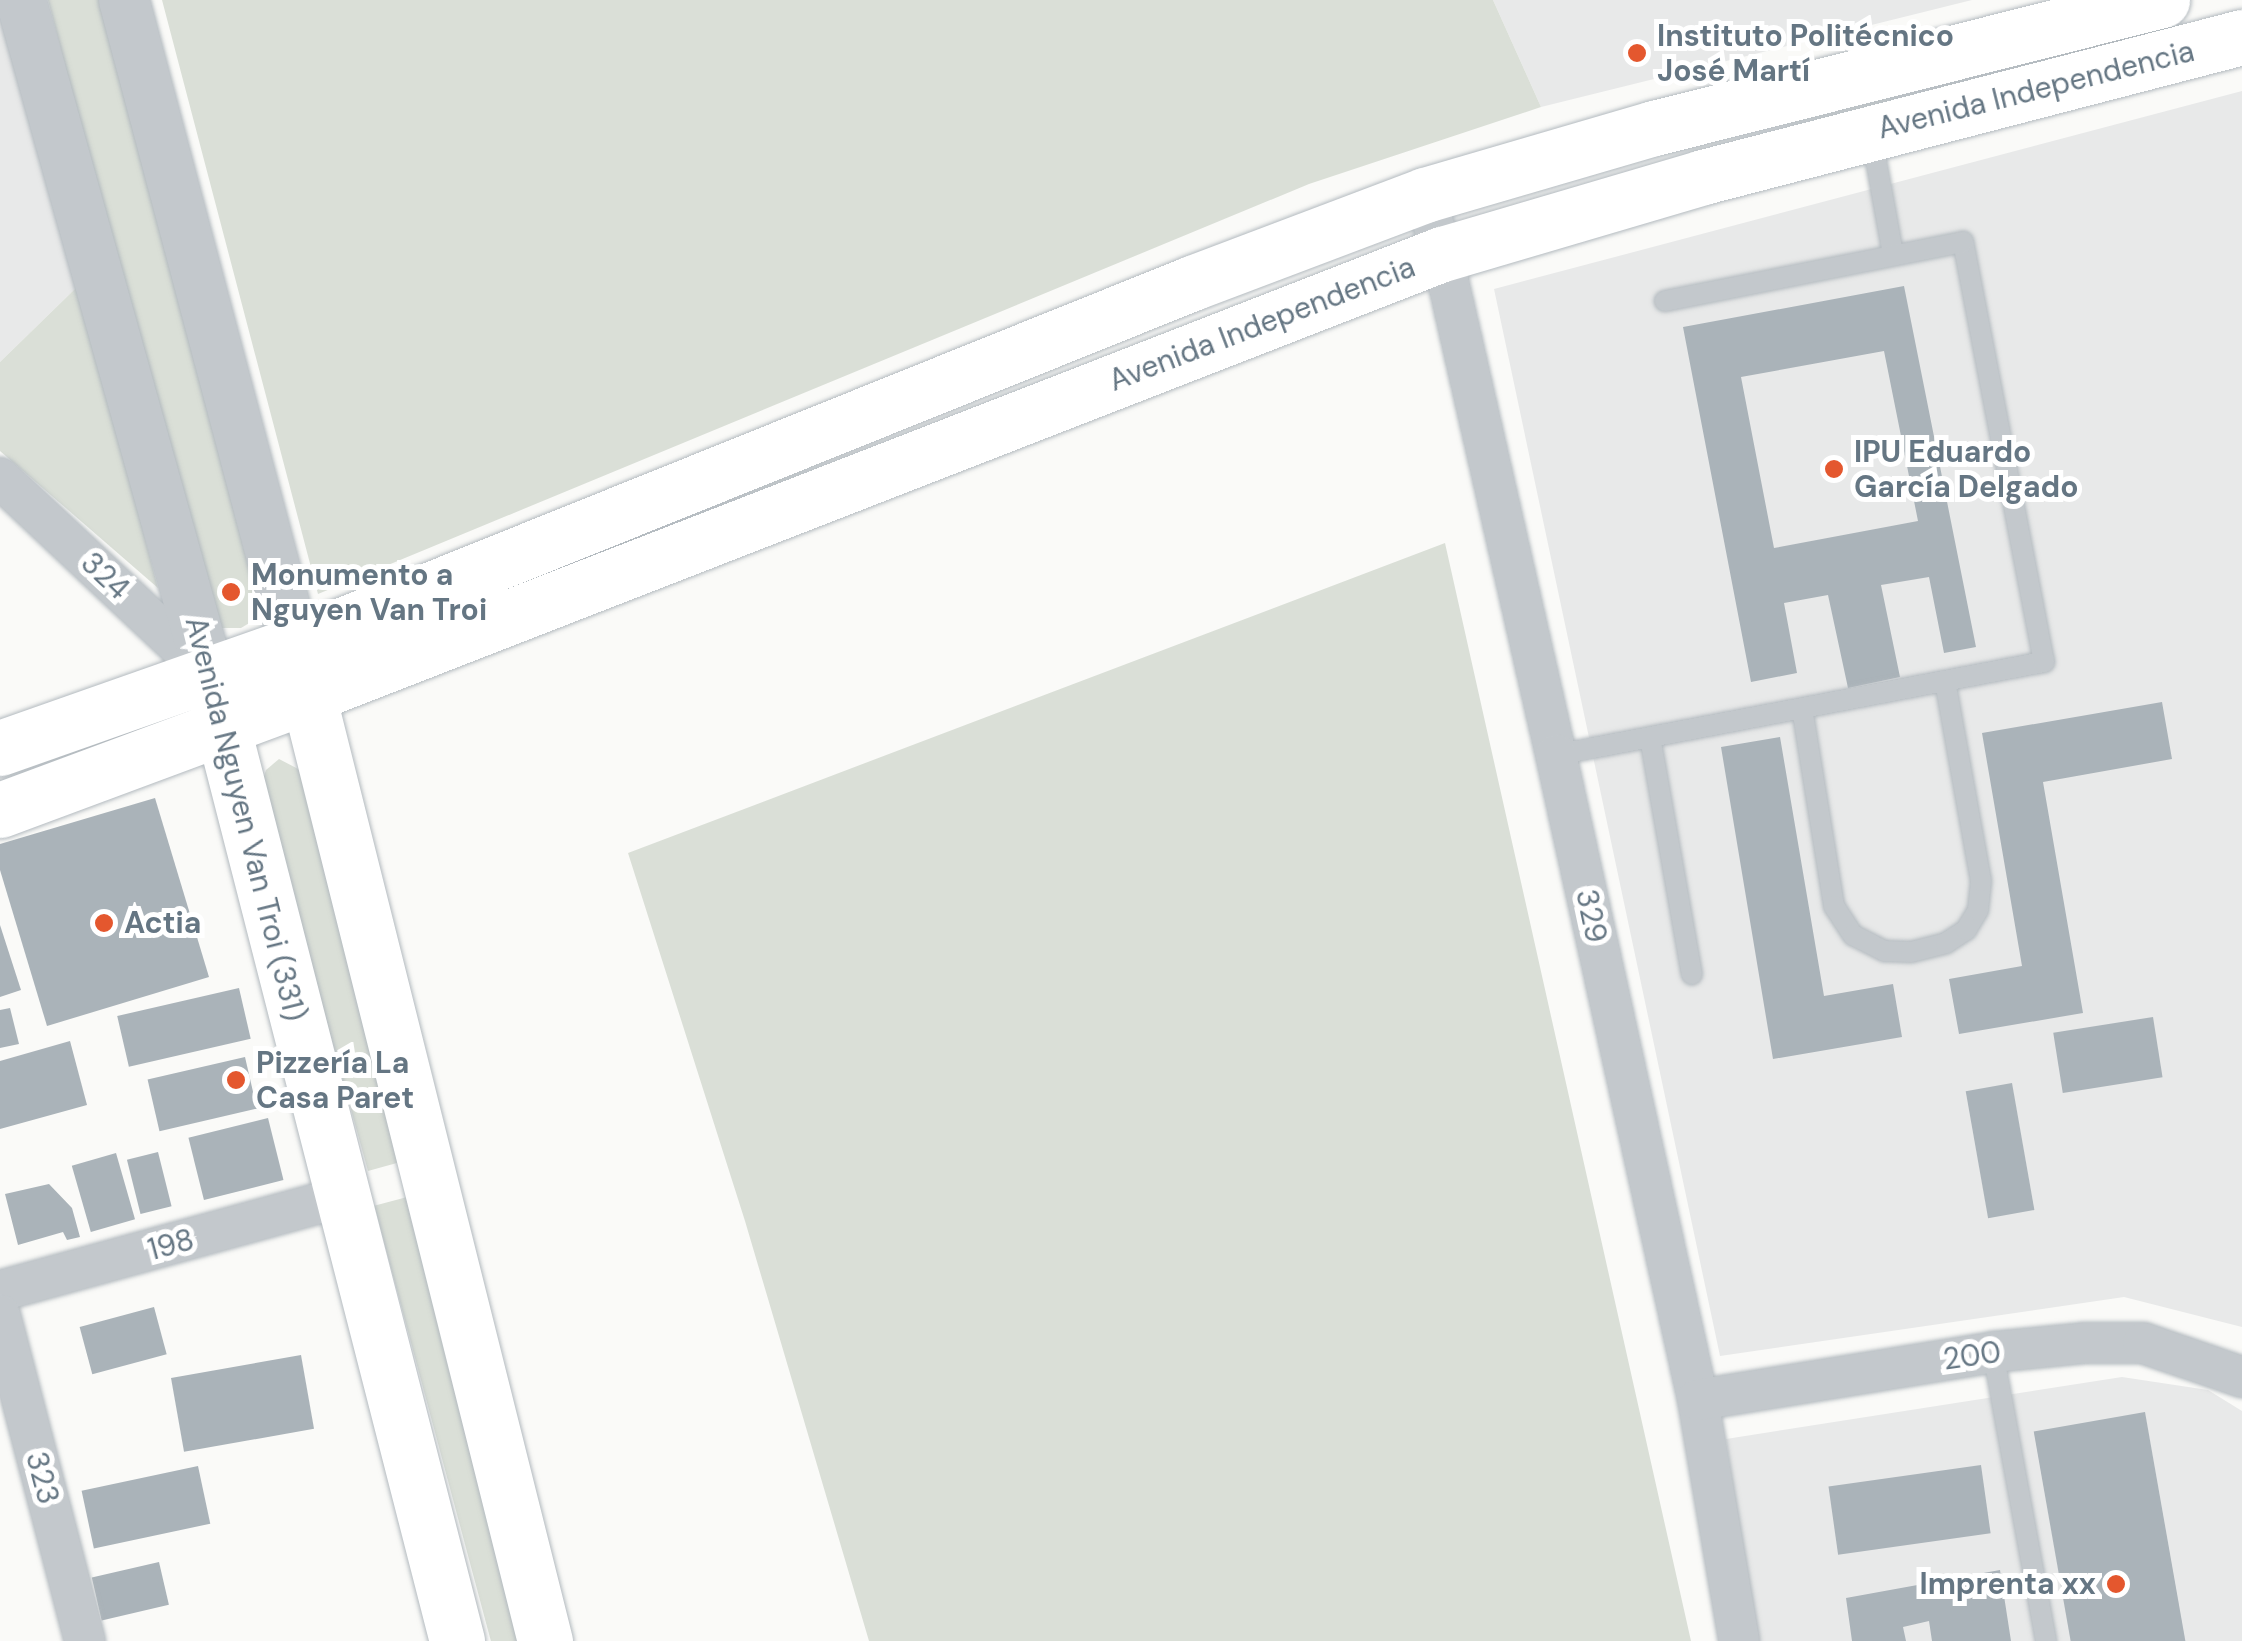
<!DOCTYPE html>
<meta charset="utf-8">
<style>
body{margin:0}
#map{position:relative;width:2242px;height:1641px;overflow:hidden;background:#fafaf8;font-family:"DM Sans",sans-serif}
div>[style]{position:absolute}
.built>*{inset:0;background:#e8e9e9}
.green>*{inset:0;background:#dadfd7;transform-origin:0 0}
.building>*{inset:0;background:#aab3b9;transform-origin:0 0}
.roads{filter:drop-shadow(0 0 2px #b3babf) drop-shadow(0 0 2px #b3babf)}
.service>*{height:20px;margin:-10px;padding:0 10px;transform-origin:10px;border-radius:10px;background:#c3c8cc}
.minor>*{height:40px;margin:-20px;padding:0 20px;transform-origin:20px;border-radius:20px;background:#c3c8cc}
.tertiary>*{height:50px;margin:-25px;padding:0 25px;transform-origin:25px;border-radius:25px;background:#c3c8cc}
.secondary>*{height:55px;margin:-27.5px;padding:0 27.5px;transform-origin:27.5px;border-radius:27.5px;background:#fff}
.primary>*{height:55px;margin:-27.5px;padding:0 27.5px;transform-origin:27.5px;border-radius:27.5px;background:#fff}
.dots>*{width:28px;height:28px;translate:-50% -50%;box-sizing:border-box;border:5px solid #fff;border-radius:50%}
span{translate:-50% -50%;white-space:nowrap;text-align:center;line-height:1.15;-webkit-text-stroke:10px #fff;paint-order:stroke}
.poi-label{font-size:30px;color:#657683;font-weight:700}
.left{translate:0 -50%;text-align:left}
.right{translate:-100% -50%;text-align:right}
.street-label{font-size:30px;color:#657683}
</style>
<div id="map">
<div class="built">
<div style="clip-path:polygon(0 0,79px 285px,0 362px)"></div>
<div style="clip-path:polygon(1493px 0,1972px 0,1541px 107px)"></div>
<div style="clip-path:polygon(2242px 91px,2242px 1327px,2124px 1297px,1720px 1356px,1494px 289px)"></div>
<div style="clip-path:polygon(2122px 1377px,2208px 1390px,2242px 1411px,2242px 1641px,1756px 1641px,1726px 1439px)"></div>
</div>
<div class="green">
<div style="clip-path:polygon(48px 0,100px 0,257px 599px,256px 619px,241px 628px,222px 628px,208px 615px)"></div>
<div style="clip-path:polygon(162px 0,1493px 0,1541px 107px,1309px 184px,318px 594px)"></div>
<div style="clip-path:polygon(79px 285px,158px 588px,0 451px,0 362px)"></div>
<div style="clip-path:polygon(1445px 543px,1691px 1641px,869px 1641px,745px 1221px,628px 853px)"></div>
<div style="clip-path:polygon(279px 759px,304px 772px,404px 1161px,368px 1171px,261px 785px,266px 770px)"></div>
<div style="left:411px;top:1196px;width:461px;height:38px;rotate:75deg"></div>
</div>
<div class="building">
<div style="clip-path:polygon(evenodd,1904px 286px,1976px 647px,1944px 653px,1929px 577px,1881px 585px,1900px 677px,1848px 688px,1828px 595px,1784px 603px,1797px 673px,1751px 682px,1683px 327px,1904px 286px,1884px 351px,1918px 521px,1774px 548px,1741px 377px,1884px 351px)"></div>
<div style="clip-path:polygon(2162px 702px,2172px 759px,2043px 782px,2083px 1013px,1959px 1034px,1949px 979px,2022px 966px,1982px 733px)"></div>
<div style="clip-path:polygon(1780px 737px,1824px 996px,1893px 984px,1902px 1037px,1773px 1059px,1721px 747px)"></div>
<div style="clip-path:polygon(155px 798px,209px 977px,47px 1026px,0 870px,0 844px)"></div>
<div style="clip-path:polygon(0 925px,21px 990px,0 997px)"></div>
<div style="left:239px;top:988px;width:52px;height:125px;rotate:77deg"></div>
<div style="clip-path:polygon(10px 1008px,19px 1044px,0 1048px,0 1010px)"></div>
<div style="left:2153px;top:1017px;width:61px;height:101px;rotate:81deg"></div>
<div style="clip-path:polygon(70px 1041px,87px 1105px,0 1129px,0 1061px)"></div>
<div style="left:245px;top:1057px;width:53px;height:100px;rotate:77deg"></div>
<div style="left:2012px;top:1083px;width:129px;height:47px;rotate:80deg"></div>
<div style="left:268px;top:1118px;width:64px;height:82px;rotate:76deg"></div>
<div style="left:158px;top:1152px;width:56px;height:32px;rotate:76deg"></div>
<div style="left:116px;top:1153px;width:69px;height:46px;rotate:74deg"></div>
<div style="clip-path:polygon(49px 1184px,72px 1208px,80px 1237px,67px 1240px,63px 1232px,18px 1245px,5px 1194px)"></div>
<div style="left:154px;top:1307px;width:49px;height:77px;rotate:75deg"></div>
<div style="left:301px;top:1355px;width:75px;height:132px;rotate:80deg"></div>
<div style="left:2145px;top:1412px;width:233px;height:113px;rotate:80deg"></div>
<div style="left:1981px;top:1465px;width:69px;height:154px;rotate:82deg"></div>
<div style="left:198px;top:1466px;width:59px;height:119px;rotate:78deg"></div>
<div style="left:159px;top:1562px;width:44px;height:69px;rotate:77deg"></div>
<div style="clip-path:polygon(2000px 1570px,2011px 1641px,1932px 1641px,1929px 1621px,1903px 1627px,1906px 1641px,1852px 1641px,1846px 1598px)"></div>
</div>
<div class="roads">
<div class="service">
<div style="left:1871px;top:133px;width:123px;rotate:79.7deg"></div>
<div style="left:1802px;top:708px;width:201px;rotate:80.8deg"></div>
<div style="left:1834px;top:906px;width:35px;rotate:57deg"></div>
<div style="left:1853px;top:935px;width:36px;rotate:27deg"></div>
<div style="left:1885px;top:951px;width:26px;rotate:2deg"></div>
<div style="left:1911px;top:952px;width:36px;rotate:-14deg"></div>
<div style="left:1946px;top:943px;width:24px;rotate:-33deg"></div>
<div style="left:1966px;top:930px;width:23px;rotate:-59deg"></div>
<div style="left:1978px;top:910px;width:29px;rotate:-84deg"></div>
<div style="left:1981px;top:881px;width:203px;rotate:-100.2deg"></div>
<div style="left:1650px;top:737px;width:241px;rotate:80deg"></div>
<div style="left:1556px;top:755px;width:497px;rotate:-10.8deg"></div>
<div style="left:2044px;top:662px;width:428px;rotate:-100.9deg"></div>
<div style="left:1963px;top:242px;width:304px;rotate:168.8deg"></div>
<div style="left:1993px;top:1352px;width:294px;rotate:79.6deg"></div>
</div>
<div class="minor">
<div style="left:1425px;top:195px;width:61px;rotate:73.9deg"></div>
<div style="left:1442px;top:254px;width:514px;rotate:77.18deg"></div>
<div style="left:1556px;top:755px;width:660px;rotate:77.58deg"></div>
<div style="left:1698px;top:1400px;width:244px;rotate:80.3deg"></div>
<div style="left:0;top:478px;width:287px;rotate:43.2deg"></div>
<div style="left:0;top:1291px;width:354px;rotate:-15.4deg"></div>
<div style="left:0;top:1315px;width:337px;rotate:75.4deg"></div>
<div style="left:1698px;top:1400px;width:299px;rotate:-9.2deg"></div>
<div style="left:1993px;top:1352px;width:91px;rotate:-5.6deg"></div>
<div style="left:2084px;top:1343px;width:59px"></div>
<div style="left:2143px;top:1343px;width:105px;rotate:19deg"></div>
</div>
<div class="tertiary">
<div style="left:21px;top:0;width:700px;rotate:74.41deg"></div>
<div style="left:124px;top:0;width:666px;rotate:75.13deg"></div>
</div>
<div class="secondary">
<div style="left:297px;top:651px;width:1021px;rotate:75.94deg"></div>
<div style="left:211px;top:682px;width:990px;rotate:75.61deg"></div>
</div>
<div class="primary">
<div style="left:0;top:748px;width:313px;rotate:-19.4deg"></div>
<div style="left:295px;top:644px;width:967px;rotate:-21.92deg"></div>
<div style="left:1192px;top:283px;width:249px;rotate:-20.7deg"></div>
<div style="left:1425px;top:195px;width:239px;rotate:-16.3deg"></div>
<div style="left:1654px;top:128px;width:524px;rotate:-14.14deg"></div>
<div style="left:0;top:810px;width:330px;rotate:-20.4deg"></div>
<div style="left:309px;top:695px;width:1216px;rotate:-21.27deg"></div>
<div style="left:1442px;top:254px;width:272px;rotate:-16.4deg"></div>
<div style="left:1703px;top:177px;width:557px;rotate:-14.56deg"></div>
</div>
</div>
<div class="dots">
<div style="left:1637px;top:53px;background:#e4572e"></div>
<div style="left:1834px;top:469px;background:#e4572e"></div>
<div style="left:231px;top:592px;background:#e4572e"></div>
<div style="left:104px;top:923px;background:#e4572e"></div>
<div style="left:236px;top:1080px;background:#e4572e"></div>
<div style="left:2116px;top:1584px;background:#e4572e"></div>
</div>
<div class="poi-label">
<span class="left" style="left:1657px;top:53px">Instituto Politécnico<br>José Martí</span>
<span class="left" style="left:1854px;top:469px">IPU Eduardo<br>García Delgado</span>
<span class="left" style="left:251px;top:592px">Monumento a<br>Nguyen Van Troi</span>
<span class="left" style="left:124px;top:923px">Actia</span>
<span class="left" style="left:256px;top:1080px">Pizzería La<br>Casa Paret</span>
<span class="right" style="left:2096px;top:1584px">Imprenta xx</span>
</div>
<div class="street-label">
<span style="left:2036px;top:90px;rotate:-14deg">Avenida Independencia</span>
<span style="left:1262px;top:324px;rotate:-21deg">Avenida Independencia</span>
<span style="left:105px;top:576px;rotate:43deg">324</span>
<span style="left:245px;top:819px;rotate:76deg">Avenida Nguyen Van Troi (331)</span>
<span style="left:1591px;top:916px;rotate:78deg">329</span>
<span style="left:171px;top:1245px;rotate:-15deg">198</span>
<span style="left:1972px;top:1356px;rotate:-8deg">200</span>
<span style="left:42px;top:1478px;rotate:75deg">323</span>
</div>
</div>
